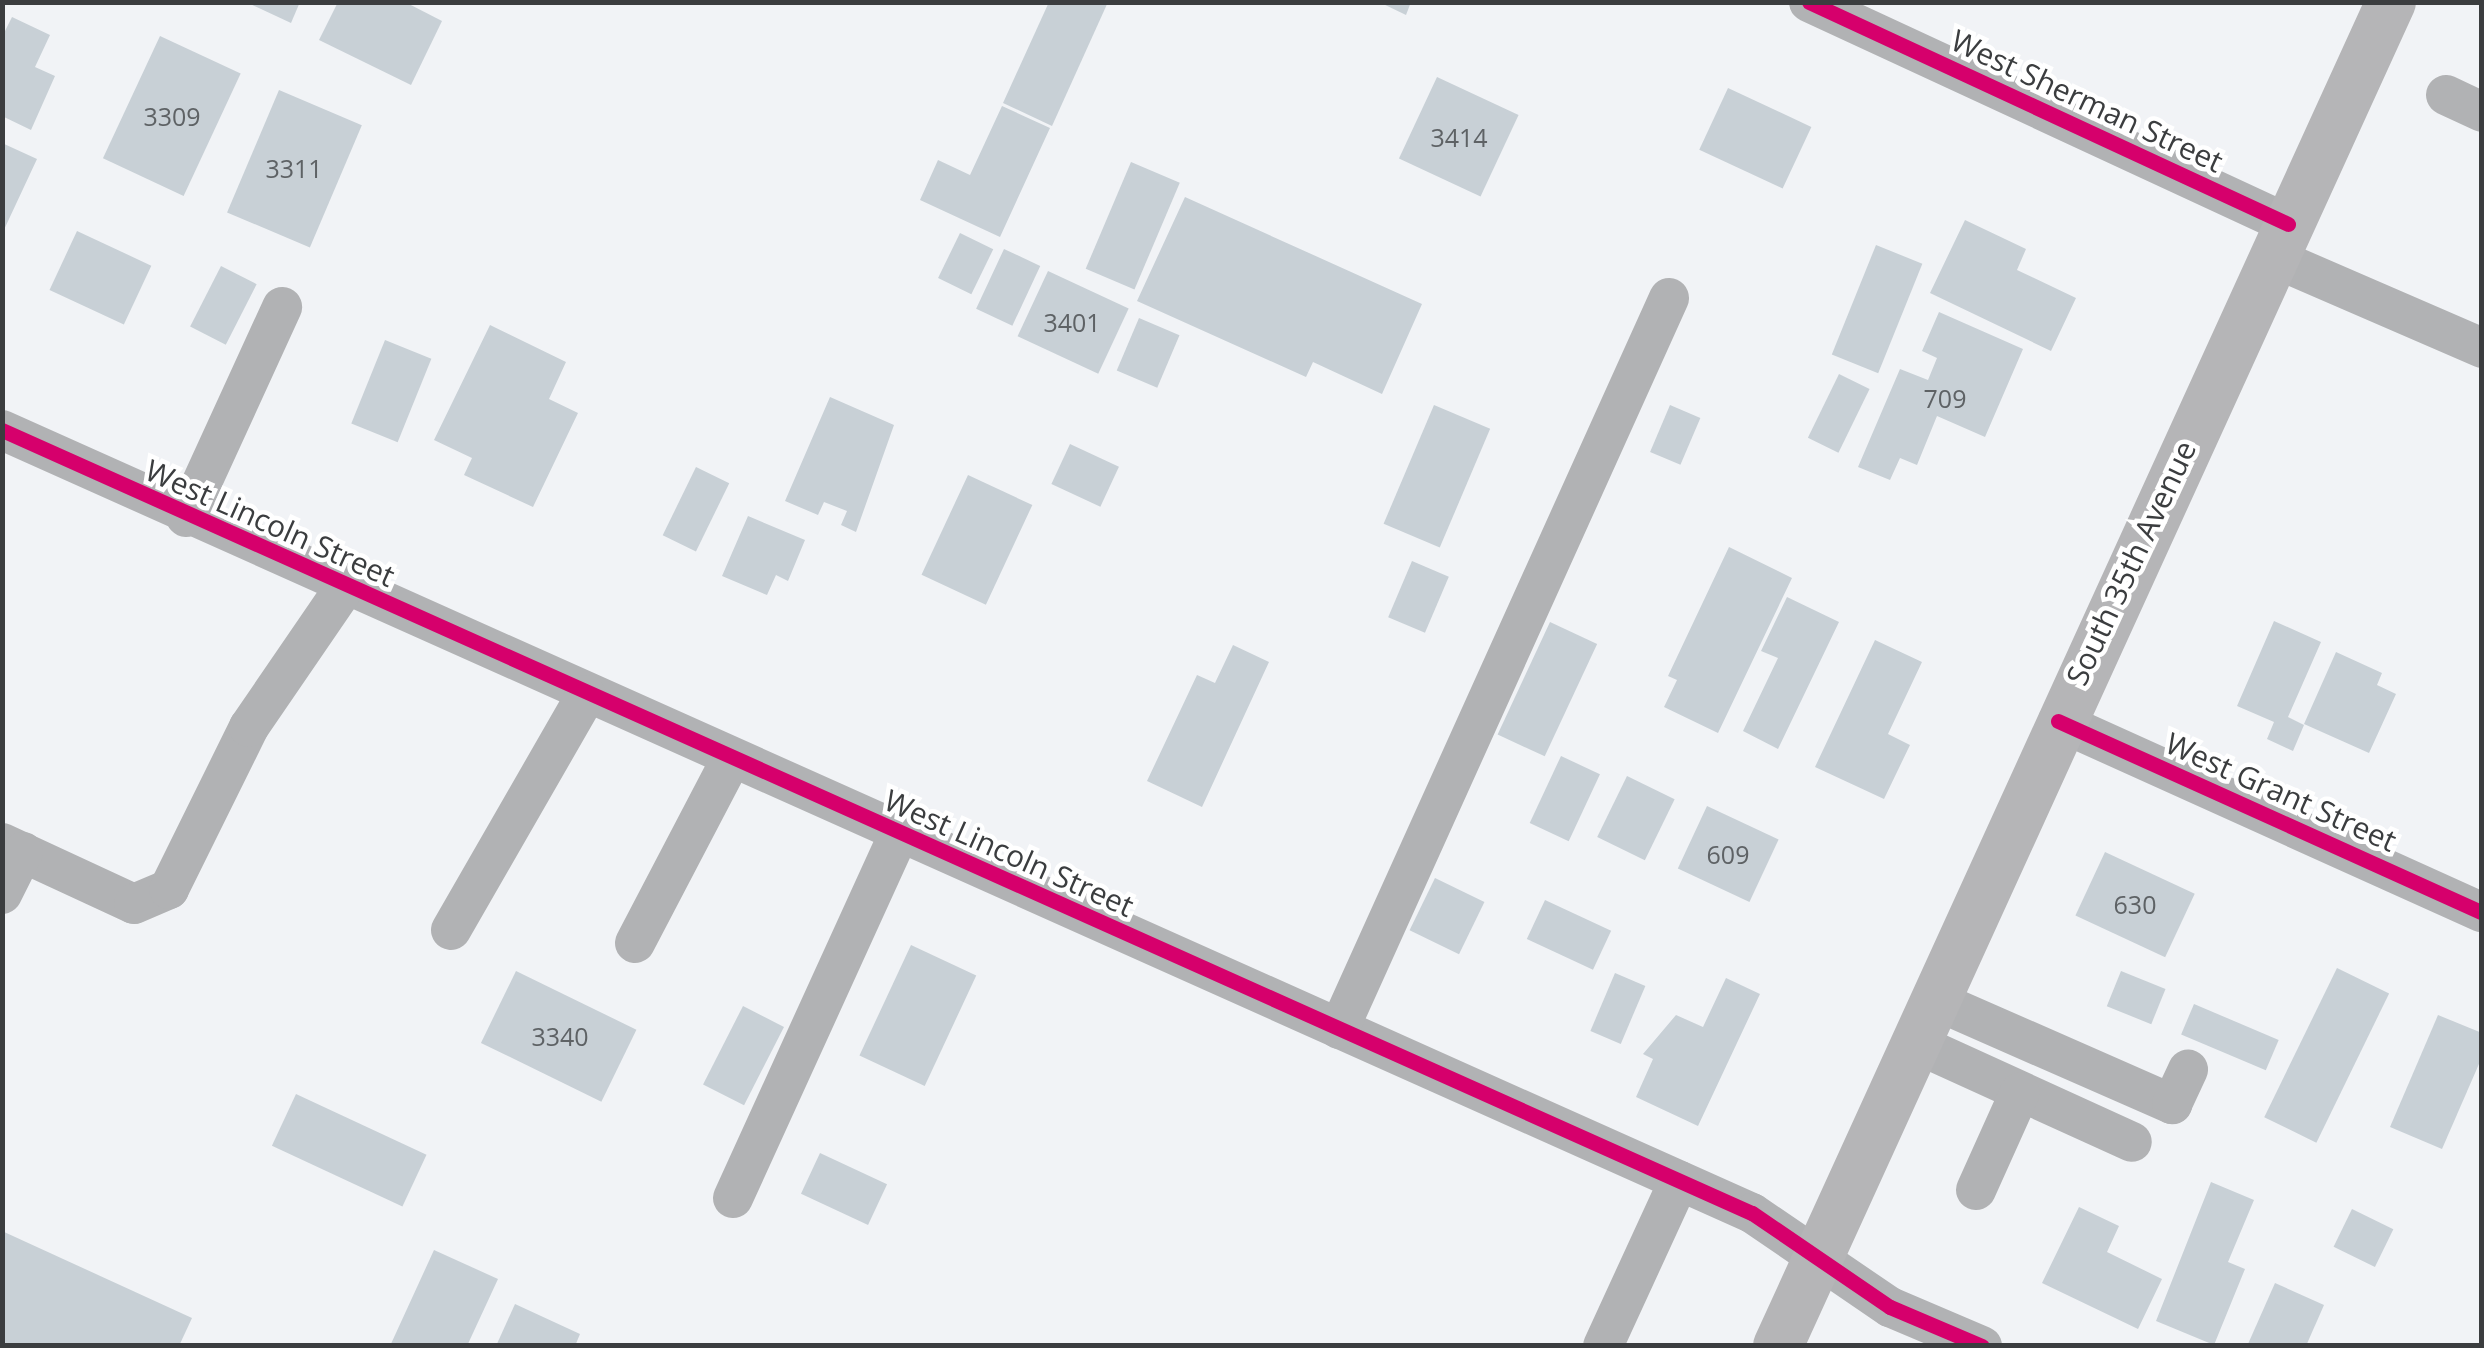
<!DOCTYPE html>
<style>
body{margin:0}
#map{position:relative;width:2484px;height:1348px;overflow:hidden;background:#f1f3f6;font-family:"Open Sans",sans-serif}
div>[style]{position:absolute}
.building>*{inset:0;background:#c8d0d6;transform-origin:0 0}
.minor>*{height:40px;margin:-20px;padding:0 20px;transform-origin:20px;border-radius:20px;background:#b1b2b4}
.major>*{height:50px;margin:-25px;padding:0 25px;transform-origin:25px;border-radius:25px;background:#b5b5b7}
.cycleway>*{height:15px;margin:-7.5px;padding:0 7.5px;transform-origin:7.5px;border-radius:7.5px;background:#d6006c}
span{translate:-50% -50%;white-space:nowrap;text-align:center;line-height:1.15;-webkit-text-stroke:9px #fff;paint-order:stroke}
.number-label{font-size:25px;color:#5e6265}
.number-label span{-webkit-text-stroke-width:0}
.street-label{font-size:30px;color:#3b3d3f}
.frame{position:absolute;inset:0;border:5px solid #3b3d3f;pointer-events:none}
</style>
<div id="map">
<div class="building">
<div style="clip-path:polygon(246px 2px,300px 2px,291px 23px)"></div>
<div style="clip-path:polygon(338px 2px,405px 2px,442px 21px,411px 85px,319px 40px)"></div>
<div style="clip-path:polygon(1049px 2px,1108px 2px,1052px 126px,1003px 103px)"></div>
<div style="clip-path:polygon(1379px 2px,1411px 2px,1406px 15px)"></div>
<div style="clip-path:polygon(12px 17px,50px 35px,35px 67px,55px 76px,31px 130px,2px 116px,2px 37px)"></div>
<div style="left:160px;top:36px;width:89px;height:135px;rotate:25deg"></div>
<div style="left:1437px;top:77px;width:90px;height:90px;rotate:25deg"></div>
<div style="left:1728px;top:88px;width:92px;height:68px;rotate:25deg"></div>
<div style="left:279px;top:90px;width:90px;height:133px;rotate:23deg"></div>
<div style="clip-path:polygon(1002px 106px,1050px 128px,1000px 237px,920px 200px,938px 160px,970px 175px)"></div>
<div style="clip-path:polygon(2px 143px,37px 159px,2px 234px)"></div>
<div style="left:1131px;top:162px;width:53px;height:116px;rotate:23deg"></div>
<div style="clip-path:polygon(1185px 197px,1422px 304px,1382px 394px,1313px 362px,1306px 377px,1137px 301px)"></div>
<div style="clip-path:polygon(1965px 220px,2026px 249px,2017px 270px,2076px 298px,2051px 351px,1930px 293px)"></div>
<div style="left:77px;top:231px;width:82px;height:65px;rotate:25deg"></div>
<div style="left:960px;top:233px;width:37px;height:50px;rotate:26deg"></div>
<div style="left:1876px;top:245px;width:50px;height:118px;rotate:22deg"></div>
<div style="left:1004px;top:249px;width:40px;height:66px;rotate:25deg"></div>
<div style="left:221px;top:266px;width:40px;height:68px;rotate:27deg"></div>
<div style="left:1048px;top:271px;width:89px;height:72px;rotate:25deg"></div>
<div style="clip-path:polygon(1939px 312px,2023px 349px,1985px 437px,1937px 416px,1917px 465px,1900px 458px,1890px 480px,1858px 467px,1900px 369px,1928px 380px,1937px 358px,1922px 351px)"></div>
<div style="left:1139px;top:318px;width:44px;height:57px;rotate:23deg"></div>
<div style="clip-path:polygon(490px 325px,566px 362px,549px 399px,578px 413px,533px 507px,464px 475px,472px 458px,434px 440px)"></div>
<div style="left:385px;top:340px;width:50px;height:90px;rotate:22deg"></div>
<div style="left:1839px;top:374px;width:34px;height:71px;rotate:26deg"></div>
<div style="clip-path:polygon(830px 397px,894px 425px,856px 532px,841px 525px,847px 511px,824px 502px,818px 515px,785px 501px)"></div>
<div style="left:1434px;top:405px;width:61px;height:129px;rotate:23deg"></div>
<div style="left:1670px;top:405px;width:33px;height:51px;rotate:23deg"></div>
<div style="left:1070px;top:444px;width:54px;height:44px;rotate:25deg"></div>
<div style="left:696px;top:467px;width:37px;height:76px;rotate:26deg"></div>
<div style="left:968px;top:475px;width:71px;height:110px;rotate:25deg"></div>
<div style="clip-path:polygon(748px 516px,805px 540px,788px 581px,776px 575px,767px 595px,722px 576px)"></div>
<div style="clip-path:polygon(1729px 547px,1792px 578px,1718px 733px,1664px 707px,1677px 680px,1668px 676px)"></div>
<div style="left:1412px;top:561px;width:40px;height:61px;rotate:23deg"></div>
<div style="clip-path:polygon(1787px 597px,1839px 622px,1778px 749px,1743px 731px,1778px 658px,1761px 651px)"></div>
<div style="clip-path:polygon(2274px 621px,2321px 642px,2288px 717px,2304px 725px,2293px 751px,2267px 739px,2274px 722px,2237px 706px)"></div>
<div style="left:1550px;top:622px;width:52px;height:124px;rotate:25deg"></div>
<div style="clip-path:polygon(1875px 640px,1922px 662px,1888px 734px,1910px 745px,1884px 799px,1815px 767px)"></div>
<div style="clip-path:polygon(1233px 645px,1269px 662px,1202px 807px,1147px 781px,1197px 675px,1215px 683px)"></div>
<div style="clip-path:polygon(2336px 652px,2382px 673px,2377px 685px,2396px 694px,2369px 753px,2304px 724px)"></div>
<div style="left:1561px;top:756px;width:43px;height:74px;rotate:25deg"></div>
<div style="left:1627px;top:776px;width:53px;height:68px;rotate:26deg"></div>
<div style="left:1707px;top:806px;width:79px;height:69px;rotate:25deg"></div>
<div style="left:2105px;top:852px;width:99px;height:70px;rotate:25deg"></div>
<div style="left:1435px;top:878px;width:55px;height:58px;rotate:26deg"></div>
<div style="left:1545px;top:900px;width:73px;height:43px;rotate:25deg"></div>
<div style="left:911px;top:945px;width:72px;height:122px;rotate:25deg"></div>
<div style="left:2337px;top:968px;width:58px;height:166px;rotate:26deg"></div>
<div style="left:516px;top:971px;width:134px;height:80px;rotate:26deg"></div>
<div style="left:2121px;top:971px;width:48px;height:38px;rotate:22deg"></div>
<div style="left:1615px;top:973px;width:33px;height:63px;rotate:23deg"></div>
<div style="clip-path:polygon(1726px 978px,1760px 994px,1698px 1126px,1636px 1097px,1653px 1059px,1643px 1054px,1676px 1015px,1703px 1027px)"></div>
<div style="left:2194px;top:1004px;width:92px;height:33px;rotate:23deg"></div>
<div style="left:743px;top:1006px;width:46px;height:88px;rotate:27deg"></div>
<div style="clip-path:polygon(2438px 1015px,2482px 1033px,2482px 1057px,2442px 1149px,2390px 1127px)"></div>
<div style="left:296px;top:1094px;width:144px;height:57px;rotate:25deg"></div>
<div style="left:820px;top:1153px;width:74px;height:45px;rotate:25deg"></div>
<div style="clip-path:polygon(2211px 1182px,2254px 1200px,2228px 1262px,2245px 1269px,2214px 1345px,2156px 1321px)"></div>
<div style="clip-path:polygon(2079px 1207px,2119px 1226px,2107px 1252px,2162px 1279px,2138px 1329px,2042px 1283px)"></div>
<div style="left:2352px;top:1209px;width:46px;height:42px;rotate:26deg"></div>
<div style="clip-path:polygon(2px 1231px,192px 1318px,179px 1346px,2px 1346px)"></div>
<div style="clip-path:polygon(434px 1250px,498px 1279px,467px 1346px,390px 1346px)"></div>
<div style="clip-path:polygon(2275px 1283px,2324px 1305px,2306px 1346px,2248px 1344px)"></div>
<div style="clip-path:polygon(515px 1304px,580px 1334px,575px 1346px,496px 1346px)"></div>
</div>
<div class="minor">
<div style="left:1809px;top:2px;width:528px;rotate:24.87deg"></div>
<div style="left:2446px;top:95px;width:40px;rotate:25deg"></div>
<div style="left:2272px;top:257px;width:229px;rotate:23.4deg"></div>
<div style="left:2px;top:430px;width:1917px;rotate:24.11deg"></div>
<div style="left:1752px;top:1213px;width:167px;rotate:34.3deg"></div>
<div style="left:1890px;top:1307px;width:100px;rotate:23deg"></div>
<div style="left:186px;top:517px;width:231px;rotate:-65.4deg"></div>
<div style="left:2058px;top:721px;width:465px;rotate:24.3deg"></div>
<div style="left:2px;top:843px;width:145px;rotate:24.8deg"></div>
<div style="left:134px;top:904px;width:38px;rotate:-23deg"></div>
<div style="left:169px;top:889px;width:181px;rotate:-63.7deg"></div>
<div style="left:249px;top:727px;width:170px;rotate:-55.6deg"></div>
<div style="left:2px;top:894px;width:47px;rotate:-63.4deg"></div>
<div style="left:451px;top:930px;width:271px;rotate:-60.1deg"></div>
<div style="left:635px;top:943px;width:208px;rotate:-62.4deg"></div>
<div style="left:1937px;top:1001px;width:257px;rotate:23.7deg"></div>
<div style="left:2172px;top:1104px;width:38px;rotate:-65deg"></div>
<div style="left:1339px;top:1029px;width:802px;rotate:-65.7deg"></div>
<div style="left:1917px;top:1044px;width:236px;rotate:24.5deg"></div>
<div style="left:1976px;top:1190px;width:107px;rotate:-65.8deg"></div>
<div style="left:733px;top:1198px;width:400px;rotate:-65.5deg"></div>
<div style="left:1603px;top:1346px;width:182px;rotate:-65.3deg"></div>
</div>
<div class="major">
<div style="left:1778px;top:1346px;width:1477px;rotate:-65.48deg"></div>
</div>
<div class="cycleway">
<div style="left:1809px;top:2px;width:528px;rotate:24.87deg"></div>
<div style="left:2px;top:430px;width:1917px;rotate:24.11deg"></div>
<div style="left:1752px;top:1213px;width:167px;rotate:34.3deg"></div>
<div style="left:1890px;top:1307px;width:100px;rotate:23deg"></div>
<div style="left:2058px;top:721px;width:465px;rotate:24.3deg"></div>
</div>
<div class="number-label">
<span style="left:172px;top:116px">3309</span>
<span style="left:1459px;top:137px">3414</span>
<span style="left:294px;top:168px">3311</span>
<span style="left:1072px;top:322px">3401</span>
<span style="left:1945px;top:398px">709</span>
<span style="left:1728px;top:854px">609</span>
<span style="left:2135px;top:904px">630</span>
<span style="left:560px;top:1036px">3340</span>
</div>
<div class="street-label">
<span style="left:2087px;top:101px;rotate:25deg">West Sherman Street</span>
<span style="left:270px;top:523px;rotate:24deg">West Lincoln Street</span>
<span style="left:2131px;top:563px;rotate:-65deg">South 35th Avenue</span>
<span style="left:2281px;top:792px;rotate:24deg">West Grant Street</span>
<span style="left:1009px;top:853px;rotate:24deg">West Lincoln Street</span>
</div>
<div class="frame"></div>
</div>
